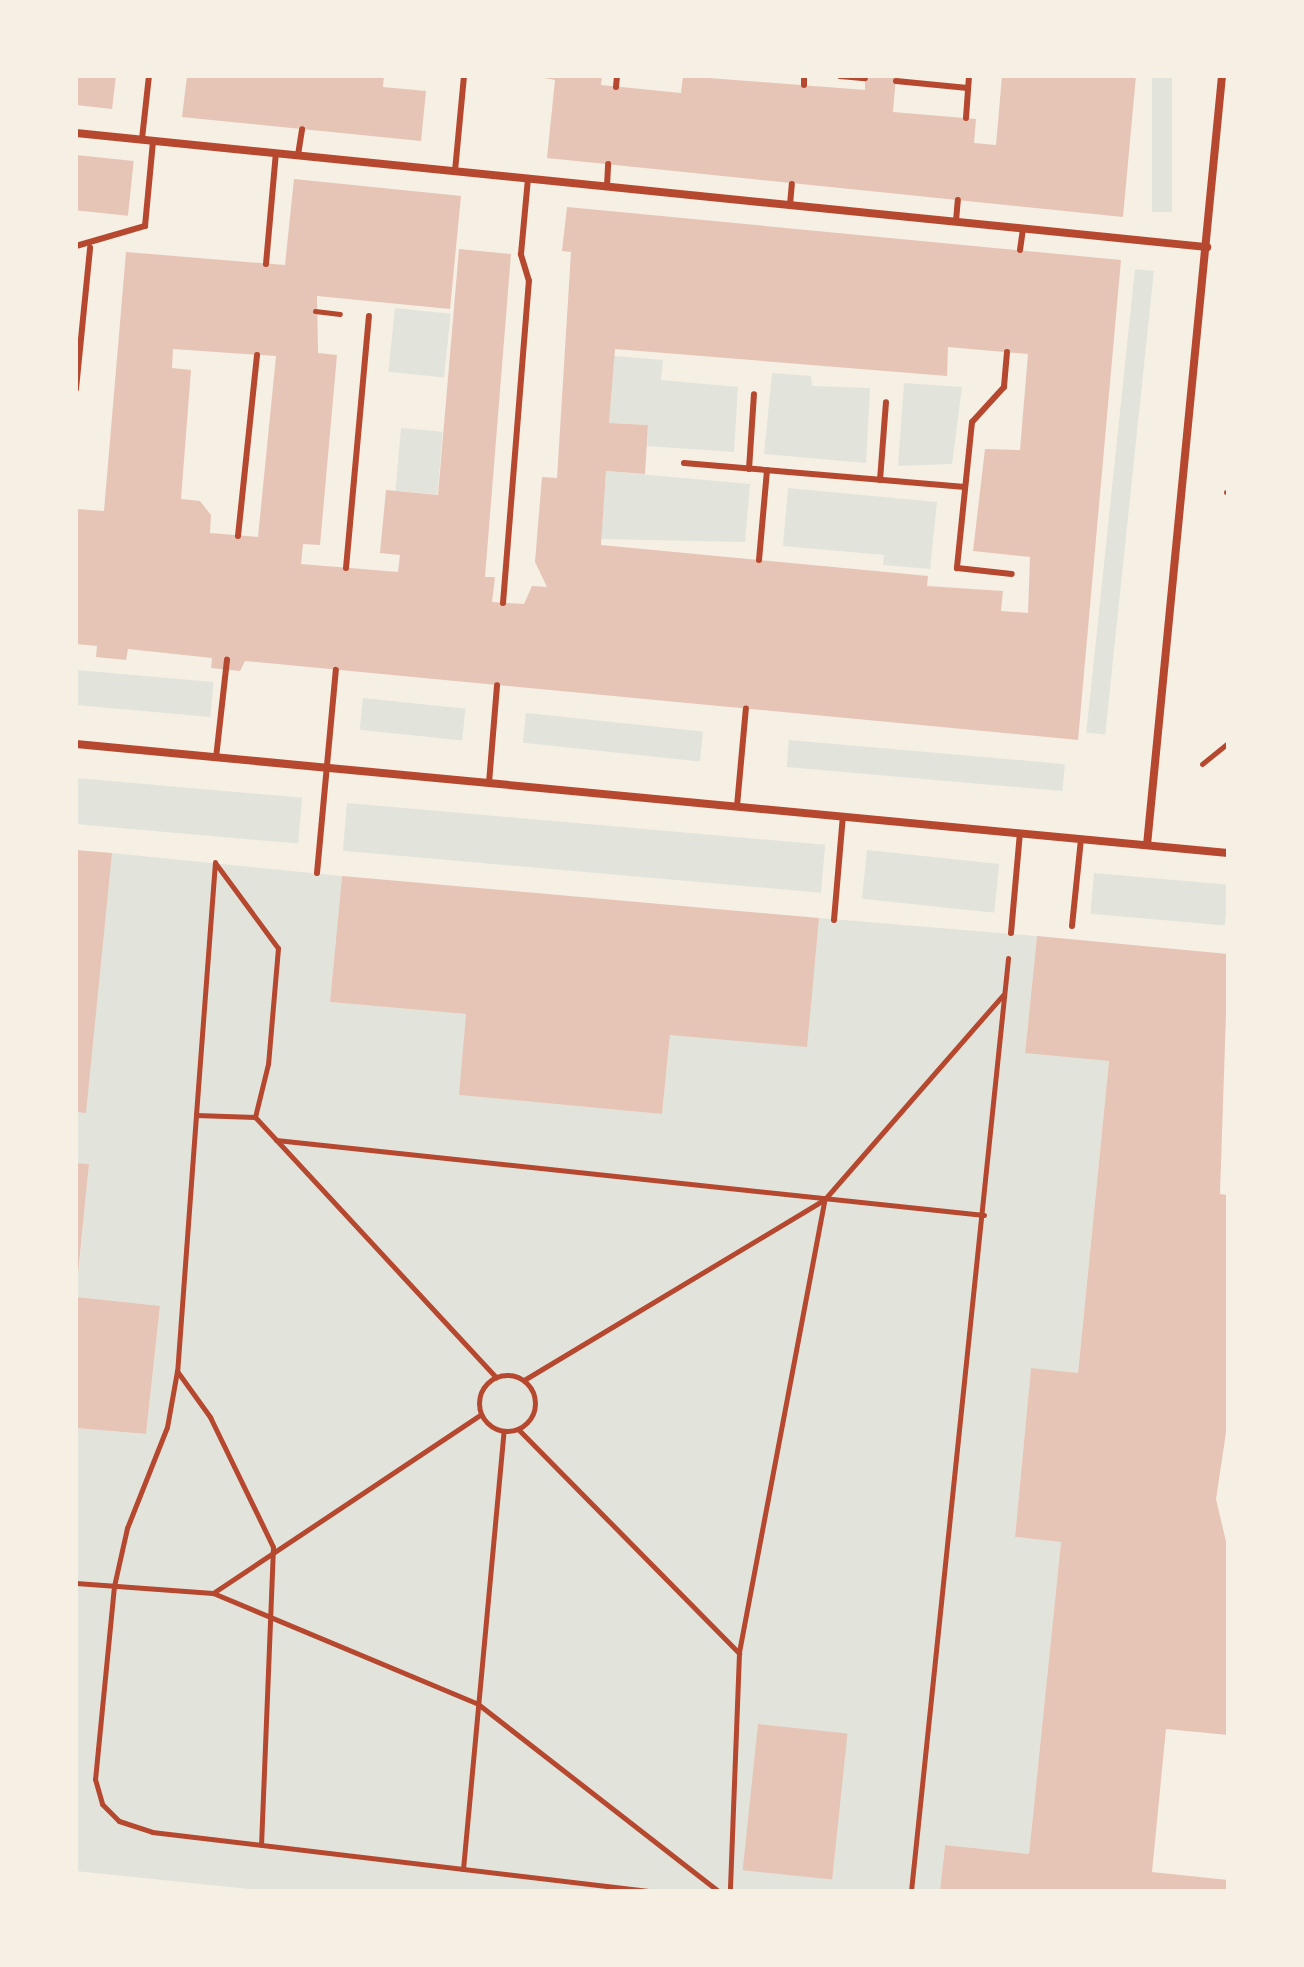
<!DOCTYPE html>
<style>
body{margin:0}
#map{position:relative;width:1304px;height:1967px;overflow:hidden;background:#f6efe4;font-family:"Golos Text",sans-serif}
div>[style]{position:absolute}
.green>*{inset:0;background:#e2e4dc;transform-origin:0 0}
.building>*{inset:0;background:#e6c5b7;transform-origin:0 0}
.path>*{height:5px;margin:-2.5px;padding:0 2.5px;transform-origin:2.5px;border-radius:2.5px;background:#b5482f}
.path>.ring{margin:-2.5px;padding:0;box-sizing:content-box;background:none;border:5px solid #b5482f;border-radius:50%}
.service>*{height:6px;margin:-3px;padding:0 3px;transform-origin:3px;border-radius:3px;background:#b5482f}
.minor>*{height:8px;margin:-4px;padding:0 4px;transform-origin:4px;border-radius:4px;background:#b5482f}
span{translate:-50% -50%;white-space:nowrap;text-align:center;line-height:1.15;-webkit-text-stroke:7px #f6efe4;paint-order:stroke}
.frame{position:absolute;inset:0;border:78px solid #f6efe4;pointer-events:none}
</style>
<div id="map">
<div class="green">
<div style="left:1152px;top:76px;width:20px;height:136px"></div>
<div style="left:1135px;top:269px;width:19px;height:466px;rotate:6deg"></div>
<div style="left:395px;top:308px;width:56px;height:64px;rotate:6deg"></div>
<div style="clip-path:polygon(614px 356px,663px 360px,661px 380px,738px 387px,734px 452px,647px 446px,648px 425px,609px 423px)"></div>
<div style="clip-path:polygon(772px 373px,811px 376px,812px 386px,870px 388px,866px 463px,764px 454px)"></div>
<div style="clip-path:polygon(904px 383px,962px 387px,952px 464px,898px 466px)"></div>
<div style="left:401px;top:428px;width:42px;height:63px;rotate:5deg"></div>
<div style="clip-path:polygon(606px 471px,750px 484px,745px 542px,601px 539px)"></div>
<div style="clip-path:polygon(788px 488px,937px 502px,930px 569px,883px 565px,884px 555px,783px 546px)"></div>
<div style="left:76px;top:670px;width:138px;height:35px;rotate:5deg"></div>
<div style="left:363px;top:698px;width:103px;height:32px;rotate:6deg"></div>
<div style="left:526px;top:713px;width:178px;height:30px;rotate:6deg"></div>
<div style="left:789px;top:740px;width:277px;height:27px;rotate:5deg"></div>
<div style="left:76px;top:778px;width:227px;height:46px;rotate:5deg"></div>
<div style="left:347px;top:803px;width:480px;height:48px;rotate:5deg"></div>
<div style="left:867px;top:850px;width:133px;height:49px;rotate:6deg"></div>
<div style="clip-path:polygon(112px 853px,342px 876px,330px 1002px,466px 1014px,460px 1095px,662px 1114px,670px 1035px,819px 918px,1037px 936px,1025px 1052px,1109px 1061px,1078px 1373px,1031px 1369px,1015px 1537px,1061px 1542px,1029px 1854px,945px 1845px,940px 1891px,267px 1891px,76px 1871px,76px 1428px,146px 1434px,160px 1307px,76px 1297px,89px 1164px,76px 1163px,76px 1112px)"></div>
<div style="left:1094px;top:873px;width:135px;height:41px;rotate:5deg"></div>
</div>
<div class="building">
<div style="clip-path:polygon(76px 76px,116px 76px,112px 109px,76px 105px)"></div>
<div style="clip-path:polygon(187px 76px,384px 76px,383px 87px,426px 91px,421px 141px,182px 117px)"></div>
<div style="clip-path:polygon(532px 76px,602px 76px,601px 85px,681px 93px,683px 76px,865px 90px,865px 76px,896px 76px,893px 112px,976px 119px,974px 143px,996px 145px,1002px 76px,1136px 76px,1123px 217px,547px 158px,555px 80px)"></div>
<div style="left:76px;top:155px;width:58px;height:55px;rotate:6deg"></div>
<div style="clip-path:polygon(evenodd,294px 179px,461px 196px,450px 309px,317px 296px,318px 353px,337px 355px,320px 545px,303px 544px,301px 564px,398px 572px,400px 555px,380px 553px,386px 490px,438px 495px,459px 249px,511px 254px,485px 577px,495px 577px,492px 602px,524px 604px,532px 586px,547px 587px,535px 562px,542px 477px,557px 478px,571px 252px,562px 251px,567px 207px,1121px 260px,1078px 740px,245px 661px,240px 671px,211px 668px,212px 658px,128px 649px,126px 660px,96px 657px,97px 646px,76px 644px,76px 509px,104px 511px,126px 252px,285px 265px,294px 179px,948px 347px,1028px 354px,1020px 450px,985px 449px,973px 551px,1030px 557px,1028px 613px,1001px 611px,1003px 591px,927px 586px,928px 576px,601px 545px,606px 471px,645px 474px,648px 425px,609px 423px,615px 349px,947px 376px,948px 347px,294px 179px,173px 349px,276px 356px,258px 537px,210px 533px,211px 515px,200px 501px,181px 499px,191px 370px,172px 368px,173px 349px)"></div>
<div style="clip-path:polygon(76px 850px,112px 853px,86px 1113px,76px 1112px)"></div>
<div style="clip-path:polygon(342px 876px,819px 918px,807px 1047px,670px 1035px,662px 1114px,459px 1095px,466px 1014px,330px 1002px)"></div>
<div style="clip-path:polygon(1037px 936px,1228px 954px,1220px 1194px,1228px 1195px,1228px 1419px,1216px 1499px,1228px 1550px,1228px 1735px,1166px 1729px,1152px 1872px,1228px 1880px,1228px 1891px,940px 1891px,945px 1845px,1029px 1854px,1061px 1542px,1015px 1537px,1031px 1368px,1078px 1373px,1109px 1061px,1025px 1053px)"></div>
<div style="clip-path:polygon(76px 1163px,89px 1164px,78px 1274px,76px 1274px)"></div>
<div style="clip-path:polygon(76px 1297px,160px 1306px,146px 1434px,76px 1428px)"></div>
<div style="left:758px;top:1724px;width:90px;height:147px;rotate:6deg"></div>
</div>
<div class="path">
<div style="left:315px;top:311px;width:25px;rotate:7deg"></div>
<div style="left:1226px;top:492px;width:2px"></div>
<div style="left:1202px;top:764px;width:33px;rotate:-39deg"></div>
<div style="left:215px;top:862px;width:254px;rotate:94.3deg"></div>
<div style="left:196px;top:1115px;width:59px;rotate:1.9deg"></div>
<div style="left:255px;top:1117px;width:355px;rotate:47.2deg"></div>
<div style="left:216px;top:864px;width:104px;rotate:53.6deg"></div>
<div style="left:278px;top:948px;width:116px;rotate:94.9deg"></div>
<div style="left:268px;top:1064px;width:55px;rotate:103.8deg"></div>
<div style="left:196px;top:1115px;width:257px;rotate:94.2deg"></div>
<div style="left:177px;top:1371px;width:57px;rotate:54.3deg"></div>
<div style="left:210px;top:1417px;width:144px;rotate:64.1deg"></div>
<div style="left:273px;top:1547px;width:298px;rotate:92.3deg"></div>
<div style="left:276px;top:1140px;width:712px;rotate:6.05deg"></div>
<div style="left:177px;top:1371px;width:57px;rotate:100.1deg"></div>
<div style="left:167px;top:1427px;width:109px;rotate:111.6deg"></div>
<div style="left:127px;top:1528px;width:59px;rotate:102.6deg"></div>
<div style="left:114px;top:1586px;width:194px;rotate:95.6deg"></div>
<div style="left:95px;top:1779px;width:26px;rotate:74deg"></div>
<div style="left:102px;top:1804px;width:24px;rotate:45deg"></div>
<div style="left:119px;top:1821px;width:35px;rotate:18deg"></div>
<div style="left:152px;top:1832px;width:500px;rotate:6.77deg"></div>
<div class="ring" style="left:479px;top:1375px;width:51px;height:51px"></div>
<div style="left:524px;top:1380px;width:350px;rotate:-31deg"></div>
<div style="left:824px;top:1200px;width:272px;rotate:-48.9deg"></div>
<div style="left:518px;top:1429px;width:315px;rotate:45.4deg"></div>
<div style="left:739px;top:1653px;width:238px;rotate:92.2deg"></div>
<div style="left:76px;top:1583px;width:137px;rotate:4.2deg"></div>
<div style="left:213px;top:1593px;width:322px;rotate:-33.7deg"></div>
<div style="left:213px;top:1593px;width:287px;rotate:22.7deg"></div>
<div style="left:478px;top:1704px;width:304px;rotate:37.9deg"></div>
<div style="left:739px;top:1652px;width:460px;rotate:-79.3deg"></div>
<div style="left:463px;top:1869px;width:440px;rotate:-84.7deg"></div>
<div style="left:911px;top:1891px;width:938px;rotate:-84.06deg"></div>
</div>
<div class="service">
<div style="left:840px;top:76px;width:25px;rotate:5deg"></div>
<div style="left:896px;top:81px;width:72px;rotate:5.6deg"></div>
<div style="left:804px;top:85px;width:9px;rotate:-90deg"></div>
<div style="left:616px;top:87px;width:11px;rotate:-85deg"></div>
<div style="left:966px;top:118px;width:42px;rotate:-85.9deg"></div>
<div style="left:142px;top:139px;width:63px;rotate:-83.7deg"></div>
<div style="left:298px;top:155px;width:26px;rotate:-81deg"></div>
<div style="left:455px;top:171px;width:95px;rotate:-84.6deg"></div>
<div style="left:607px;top:186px;width:22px;rotate:-87deg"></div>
<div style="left:790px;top:205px;width:21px;rotate:-85deg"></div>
<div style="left:956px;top:221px;width:21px;rotate:-85deg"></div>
<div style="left:76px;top:246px;width:72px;rotate:-16.2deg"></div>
<div style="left:145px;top:226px;width:85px;rotate:-84.6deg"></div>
<div style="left:1020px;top:250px;width:22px;rotate:-82deg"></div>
<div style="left:266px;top:264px;width:111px;rotate:-84.9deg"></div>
<div style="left:1007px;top:352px;width:35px;rotate:95deg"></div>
<div style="left:1004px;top:387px;width:47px;rotate:132.4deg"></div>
<div style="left:972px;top:422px;width:147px;rotate:95.9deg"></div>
<div style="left:957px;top:568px;width:55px;rotate:6.2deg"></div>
<div style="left:76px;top:389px;width:142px;rotate:-84.3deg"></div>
<div style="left:684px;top:463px;width:282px;rotate:4.9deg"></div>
<div style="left:749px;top:469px;width:75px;rotate:-86.2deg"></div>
<div style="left:880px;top:480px;width:78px;rotate:-85.6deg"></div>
<div style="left:238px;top:536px;width:182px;rotate:-84deg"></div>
<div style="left:759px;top:560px;width:90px;rotate:-84.9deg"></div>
<div style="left:346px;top:568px;width:253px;rotate:-84.8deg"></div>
<div style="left:503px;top:603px;width:323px;rotate:-85.4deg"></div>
<div style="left:529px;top:281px;width:28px;rotate:-107deg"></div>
<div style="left:521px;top:254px;width:76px;rotate:-84.7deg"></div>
<div style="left:216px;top:758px;width:99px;rotate:-83.6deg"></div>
<div style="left:489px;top:783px;width:98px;rotate:-85.3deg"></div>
<div style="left:737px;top:806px;width:98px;rotate:-84.8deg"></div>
<div style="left:317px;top:873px;width:204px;rotate:-84.7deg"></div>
<div style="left:834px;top:920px;width:104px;rotate:-85.1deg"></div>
<div style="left:1072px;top:926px;width:87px;rotate:-84.1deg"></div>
<div style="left:1011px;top:933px;width:100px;rotate:-84.9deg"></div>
</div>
<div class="minor">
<div style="left:76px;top:133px;width:1137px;rotate:5.76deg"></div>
<div style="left:76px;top:744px;width:1157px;rotate:5.41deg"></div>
<div style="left:1147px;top:845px;width:773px;rotate:-84.43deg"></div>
</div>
<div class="frame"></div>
</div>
